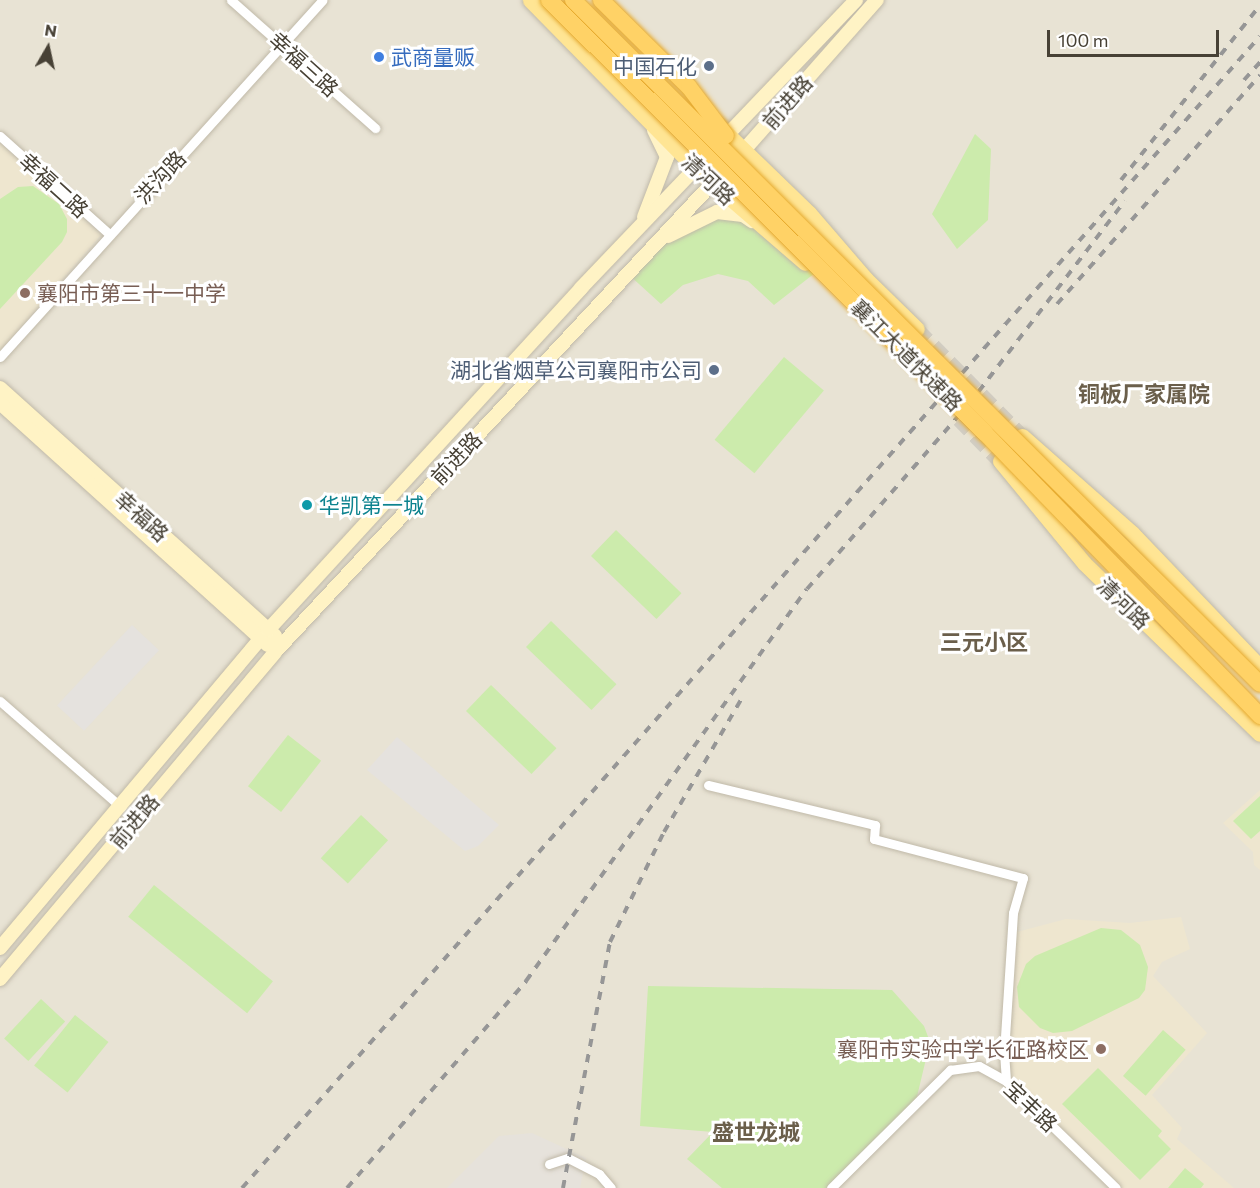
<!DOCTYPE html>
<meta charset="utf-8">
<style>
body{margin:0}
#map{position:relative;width:1260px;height:1188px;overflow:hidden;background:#f4f0e6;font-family:Commissioner,"Noto Sans SC",sans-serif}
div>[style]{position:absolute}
.residential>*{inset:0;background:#e8e3d4;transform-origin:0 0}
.industrial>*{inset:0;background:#e6e2db}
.education>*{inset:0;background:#eee6cf}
.green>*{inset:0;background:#ccebac;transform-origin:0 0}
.parking>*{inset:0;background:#e5e2de;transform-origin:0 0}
.primary-tunnel>*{height:15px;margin-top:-7.5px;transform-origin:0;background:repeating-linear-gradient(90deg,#d1cdc3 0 15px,transparent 0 23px)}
.roads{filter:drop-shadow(0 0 2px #c0b9a8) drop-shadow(0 0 2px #c0b9a8)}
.street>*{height:9px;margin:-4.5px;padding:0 4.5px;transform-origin:4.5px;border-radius:4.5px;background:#fff}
.secondary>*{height:14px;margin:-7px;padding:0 7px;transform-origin:7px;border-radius:7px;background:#fff3c5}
.primary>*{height:15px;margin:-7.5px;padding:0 7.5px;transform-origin:7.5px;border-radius:7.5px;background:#ffe594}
.rail>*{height:4px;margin-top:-2px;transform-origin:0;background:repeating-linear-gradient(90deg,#969696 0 8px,transparent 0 16px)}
.bridges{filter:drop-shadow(0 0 2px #e6aa2e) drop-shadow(0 0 2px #e6aa2e)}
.highway-bridge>*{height:16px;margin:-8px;padding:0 8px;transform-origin:8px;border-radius:8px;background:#ffd266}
.dots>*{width:16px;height:16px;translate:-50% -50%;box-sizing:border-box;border:3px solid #fff;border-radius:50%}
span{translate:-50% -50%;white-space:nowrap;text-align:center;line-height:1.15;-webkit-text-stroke:6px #fff;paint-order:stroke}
.shop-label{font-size:21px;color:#366cbe}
.left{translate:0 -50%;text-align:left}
.street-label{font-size:21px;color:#474135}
.service-label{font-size:21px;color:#4e5e75}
.right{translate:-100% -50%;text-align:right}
.education-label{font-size:21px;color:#785e54}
.culture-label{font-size:21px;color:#0d838f}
.neighbourhood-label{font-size:22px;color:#6b5f4b;font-weight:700}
.north{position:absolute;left:18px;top:18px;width:60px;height:60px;-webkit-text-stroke:4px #fff;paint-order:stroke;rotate:9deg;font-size:16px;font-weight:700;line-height:24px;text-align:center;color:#474135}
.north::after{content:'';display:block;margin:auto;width:21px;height:27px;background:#474135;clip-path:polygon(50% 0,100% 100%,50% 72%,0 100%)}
.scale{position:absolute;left:1047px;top:30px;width:172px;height:27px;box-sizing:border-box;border:3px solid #474135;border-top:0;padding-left:8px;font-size:18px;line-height:21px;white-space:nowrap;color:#474135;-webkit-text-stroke:4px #fff;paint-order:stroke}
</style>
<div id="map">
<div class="residential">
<div style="left:0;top:0;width:1260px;height:1188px"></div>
</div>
<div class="industrial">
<div style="clip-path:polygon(532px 1133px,586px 1158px,580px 1188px,447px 1188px,499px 1136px)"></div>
</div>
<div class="education">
<div style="clip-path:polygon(0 143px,101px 235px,0 351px)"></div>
<div style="clip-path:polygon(1260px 790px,1260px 870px,1254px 865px,1253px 852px,1223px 823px)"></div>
<div style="clip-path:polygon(1181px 917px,1190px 949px,1162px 962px,1153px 976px,1207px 1033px,1152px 1095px,1182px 1128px,1177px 1139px,1234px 1188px,1121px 1188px,1013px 1081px,1009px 1064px,1013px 933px,1066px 919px,1130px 923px)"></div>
</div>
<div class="green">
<div style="clip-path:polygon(975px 134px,991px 149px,988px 220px,957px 249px,932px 214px)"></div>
<div style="clip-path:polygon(33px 186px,59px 204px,67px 219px,67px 232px,62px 242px,0 309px,0 199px,18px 187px)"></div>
<div style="clip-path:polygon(717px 212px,743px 215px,815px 273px,774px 305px,748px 281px,718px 274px,683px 285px,661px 304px,628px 274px,660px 239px)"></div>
<div style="left:784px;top:357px;width:52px;height:108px;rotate:40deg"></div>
<div style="left:616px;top:530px;width:91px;height:36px;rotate:44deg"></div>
<div style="left:551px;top:621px;width:91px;height:36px;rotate:44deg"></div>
<div style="left:491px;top:685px;width:91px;height:36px;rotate:44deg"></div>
<div style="left:288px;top:735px;width:42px;height:65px;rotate:38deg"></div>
<div style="clip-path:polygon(1260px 796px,1260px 831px,1251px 839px,1233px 821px)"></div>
<div style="left:361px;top:815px;width:37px;height:59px;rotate:43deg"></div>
<div style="left:154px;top:885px;width:153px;height:41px;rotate:39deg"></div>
<div style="clip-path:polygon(1101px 928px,1121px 930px,1140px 945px,1148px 967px,1145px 990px,1139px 998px,1072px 1031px,1053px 1033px,1040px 1028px,1019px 1007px,1017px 987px,1026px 964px,1035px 956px)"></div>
<div style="clip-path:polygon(648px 986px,892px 990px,924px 1026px,930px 1042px,915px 1105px,831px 1188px,722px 1188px,687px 1159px,713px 1132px,640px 1126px)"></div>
<div style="left:41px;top:999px;width:33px;height:54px;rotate:43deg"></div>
<div style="left:75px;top:1015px;width:43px;height:65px;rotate:39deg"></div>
<div style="left:1163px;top:1030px;width:30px;height:61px;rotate:41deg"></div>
<div style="clip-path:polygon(1098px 1068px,1162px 1131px,1158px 1136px,1171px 1149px,1140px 1180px,1062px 1104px)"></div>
<div style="clip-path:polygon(1185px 1168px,1204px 1184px,1201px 1188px,1168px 1188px)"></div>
</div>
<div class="parking">
<div style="left:132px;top:625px;width:37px;height:110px;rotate:43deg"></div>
<div style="clip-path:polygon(397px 737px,499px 825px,478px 846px,465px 851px,367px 770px)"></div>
</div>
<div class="primary-tunnel">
<div style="left:917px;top:329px;width:150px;rotate:45.5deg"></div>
<div style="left:959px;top:419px;width:59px;rotate:45.7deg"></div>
</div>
<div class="roads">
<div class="street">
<div style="left:231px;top:0;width:193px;rotate:41.6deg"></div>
<div style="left:0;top:136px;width:145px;rotate:41.9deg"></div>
<div style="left:0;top:357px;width:481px;rotate:-47.9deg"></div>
<div style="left:0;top:701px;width:161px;rotate:41.2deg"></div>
<div style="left:708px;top:785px;width:172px;rotate:13.5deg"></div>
<div style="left:875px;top:825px;width:14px;rotate:94deg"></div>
<div style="left:874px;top:839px;width:154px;rotate:14.7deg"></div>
<div style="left:1023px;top:878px;width:36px;rotate:106deg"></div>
<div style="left:1013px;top:913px;width:139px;rotate:93.7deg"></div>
<div style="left:1004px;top:1052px;width:29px;rotate:86deg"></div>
<div style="left:549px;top:1164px;width:20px;rotate:-18deg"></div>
<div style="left:568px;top:1158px;width:35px;rotate:27deg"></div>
<div style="left:599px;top:1174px;width:18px;rotate:49deg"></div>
<div style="left:831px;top:1188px;width:168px;rotate:-44.8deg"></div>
<div style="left:950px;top:1070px;width:29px;rotate:-8deg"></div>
<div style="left:979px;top:1066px;width:31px;rotate:29deg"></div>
<div style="left:1006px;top:1081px;width:153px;rotate:44.2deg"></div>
</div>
<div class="secondary">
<div style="left:737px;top:158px;width:211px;rotate:-48.5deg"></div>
<div style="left:644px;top:217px;width:64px;rotate:-69deg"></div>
<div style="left:667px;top:157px;width:30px;rotate:-116deg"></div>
<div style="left:668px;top:236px;width:55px;rotate:-26.1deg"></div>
<div style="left:717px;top:212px;width:26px;rotate:7deg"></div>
<div style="left:743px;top:215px;width:11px;rotate:34deg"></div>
<div style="left:0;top:388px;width:370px;rotate:42deg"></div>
<div style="left:0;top:403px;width:361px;rotate:42.1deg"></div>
<div style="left:0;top:948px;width:416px;rotate:-49.9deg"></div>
<div style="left:268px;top:630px;width:464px;rotate:-47.5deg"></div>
<div style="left:581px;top:288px;width:398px;rotate:-46.3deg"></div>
<div style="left:0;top:979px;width:427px;rotate:-49.9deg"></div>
<div style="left:275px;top:652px;width:651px;rotate:-46.99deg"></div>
</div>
<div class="primary">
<div style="left:530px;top:0;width:235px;rotate:45.5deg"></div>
<div style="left:695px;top:168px;width:145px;rotate:40.8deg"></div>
<div style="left:719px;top:126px;width:125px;rotate:44deg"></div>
<div style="left:809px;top:213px;width:87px;rotate:49.2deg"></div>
<div style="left:866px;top:279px;width:71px;rotate:44.4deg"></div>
<div style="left:1022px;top:436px;width:147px;rotate:41.4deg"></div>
<div style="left:1132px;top:533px;width:185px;rotate:46.3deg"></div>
<div style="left:1000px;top:461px;width:132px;rotate:50.5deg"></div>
<div style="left:1084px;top:563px;width:245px;rotate:44.2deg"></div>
</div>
</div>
<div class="rail">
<div style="left:1244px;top:80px;width:24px;rotate:-48deg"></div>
<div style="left:1121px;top:180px;width:223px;rotate:-51.5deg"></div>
<div style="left:1057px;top:304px;width:306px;rotate:-48.4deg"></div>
<div style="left:242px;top:1188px;width:1537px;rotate:-48.53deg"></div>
<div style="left:347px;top:1188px;width:274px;rotate:-49.1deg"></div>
<div style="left:526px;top:981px;width:482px;rotate:-54.4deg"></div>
<div style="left:807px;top:589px;width:246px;rotate:-48.8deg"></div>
<div style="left:969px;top:404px;width:256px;rotate:-52.5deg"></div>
<div style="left:563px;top:1188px;width:250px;rotate:-79.2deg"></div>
<div style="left:610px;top:942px;width:123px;rotate:-63.9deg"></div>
<div style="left:664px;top:832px;width:155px;rotate:-59.8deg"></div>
</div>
<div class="bridges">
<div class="highway-bridge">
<div style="left:549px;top:0;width:614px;rotate:44.8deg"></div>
<div style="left:985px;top:433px;width:395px;rotate:45.8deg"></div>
<div style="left:573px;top:0;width:969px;rotate:44.87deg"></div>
<div style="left:601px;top:0;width:124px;rotate:44.7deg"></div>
<div style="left:689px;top:87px;width:61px;rotate:52.9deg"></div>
</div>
</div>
<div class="dots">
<div style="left:379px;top:57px;background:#3f7fe0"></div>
<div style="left:709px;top:66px;background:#5c6f8a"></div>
<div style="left:25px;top:293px;background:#8d6e63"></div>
<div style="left:714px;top:370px;background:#5c6f8a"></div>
<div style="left:307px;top:505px;background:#0f9aa8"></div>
<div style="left:1101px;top:1049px;background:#8d6e63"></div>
</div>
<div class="shop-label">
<span class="left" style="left:391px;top:57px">武商量贩</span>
</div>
<div class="street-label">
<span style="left:304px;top:64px;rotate:42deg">幸福三路</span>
<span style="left:787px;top:102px;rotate:-49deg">前进路</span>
<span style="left:160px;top:177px;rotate:-47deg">洪沟路</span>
<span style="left:709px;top:179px;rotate:43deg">清河路</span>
<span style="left:54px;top:185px;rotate:42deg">幸福二路</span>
<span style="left:907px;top:355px;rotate:45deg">襄江大道快速路</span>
<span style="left:456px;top:458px;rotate:-47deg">前进路</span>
<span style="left:142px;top:516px;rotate:42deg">幸福路</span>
<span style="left:1124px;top:603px;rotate:44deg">清河路</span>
<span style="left:134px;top:821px;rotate:-50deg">前进路</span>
<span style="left:1031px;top:1106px;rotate:43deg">宝丰路</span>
</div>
<div class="service-label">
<span class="right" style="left:697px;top:66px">中国石化</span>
<span class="right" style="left:702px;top:370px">湖北省烟草公司襄阳市公司</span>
</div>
<div class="education-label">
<span class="left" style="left:37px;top:293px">襄阳市第三十一中学</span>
<span class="right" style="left:1089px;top:1049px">襄阳市实验中学长征路校区</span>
</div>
<div class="culture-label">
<span class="left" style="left:319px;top:505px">华凯第一城</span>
</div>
<div class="neighbourhood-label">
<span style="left:1144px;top:394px">铜板厂家属院</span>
<span style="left:984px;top:642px">三元小区</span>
<span style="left:756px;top:1132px">盛世龙城</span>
</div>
<div class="north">N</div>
<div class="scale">100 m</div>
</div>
